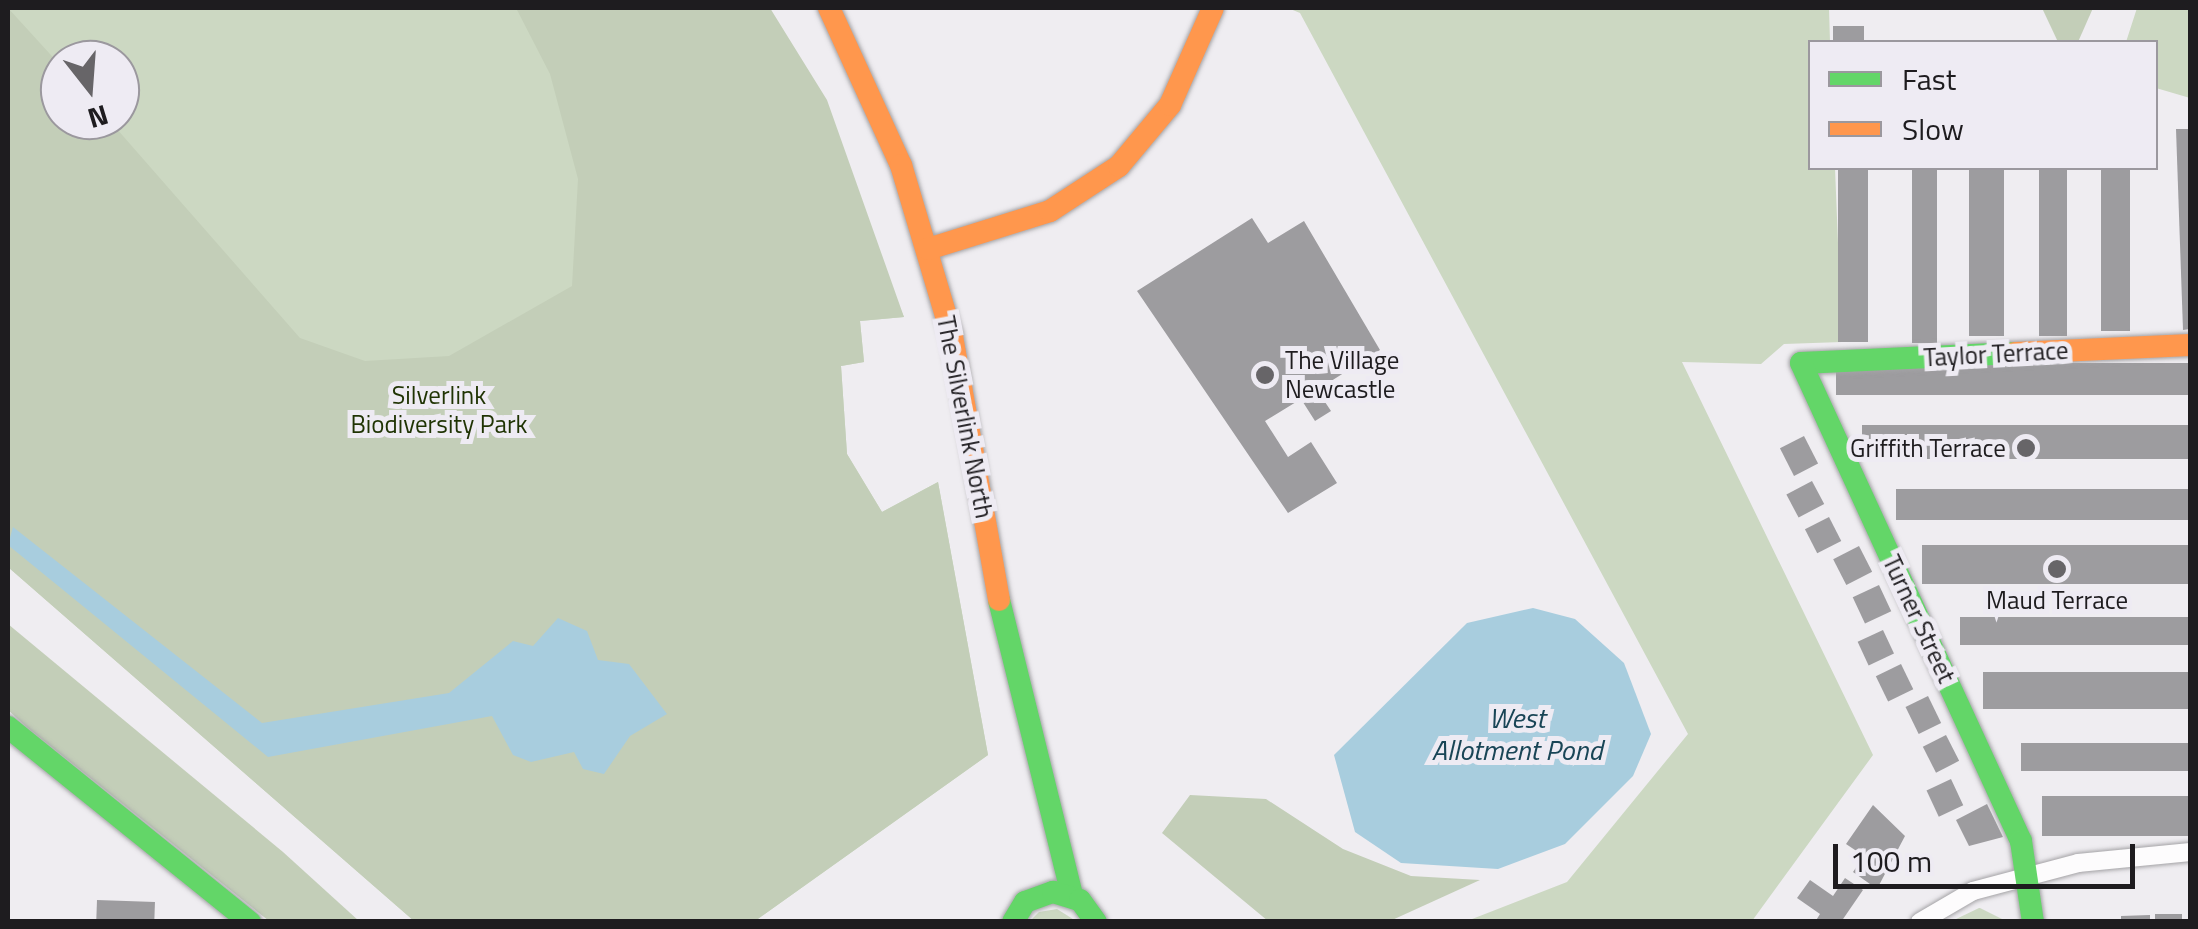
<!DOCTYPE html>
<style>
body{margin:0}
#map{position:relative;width:2198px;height:929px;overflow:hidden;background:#efedf1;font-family:"Titillium Web",sans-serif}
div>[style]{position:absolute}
.green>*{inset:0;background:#ccd8c2}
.forest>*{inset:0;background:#c3ceb8}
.water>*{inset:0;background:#a8cdde}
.building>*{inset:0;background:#9d9c9f;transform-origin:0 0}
.roads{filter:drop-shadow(0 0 2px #a4a3a6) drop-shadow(0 0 2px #a4a3a6)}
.street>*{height:18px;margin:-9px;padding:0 9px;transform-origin:9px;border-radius:9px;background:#fdfcfd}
.fast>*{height:22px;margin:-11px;padding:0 11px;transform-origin:11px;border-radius:11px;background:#63d668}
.slow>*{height:22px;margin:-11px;padding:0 11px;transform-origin:11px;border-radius:11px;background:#ff974d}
.dots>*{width:28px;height:28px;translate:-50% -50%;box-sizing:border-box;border:5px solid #eeebf3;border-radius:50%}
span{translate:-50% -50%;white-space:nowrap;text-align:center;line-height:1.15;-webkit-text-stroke:10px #eeebf3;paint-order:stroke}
.street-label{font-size:25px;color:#1e1c1f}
.poi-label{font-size:25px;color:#1e1c1f}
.left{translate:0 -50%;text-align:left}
.right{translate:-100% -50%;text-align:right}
.park-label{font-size:25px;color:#1f3303}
.water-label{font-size:28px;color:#194556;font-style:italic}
.frame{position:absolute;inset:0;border:10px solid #1e1c1f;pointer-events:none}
.legend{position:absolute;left:1808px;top:40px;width:350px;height:130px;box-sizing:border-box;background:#eeebf3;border:2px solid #9b989e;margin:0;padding:12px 18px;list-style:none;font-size:30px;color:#1e1c1f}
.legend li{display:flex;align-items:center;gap:20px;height:50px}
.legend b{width:50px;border:2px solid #9b989e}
.north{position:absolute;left:40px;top:40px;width:100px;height:100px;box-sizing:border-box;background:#eeebf3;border:2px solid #9b989e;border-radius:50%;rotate:163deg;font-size:28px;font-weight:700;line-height:40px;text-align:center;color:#1e1c1f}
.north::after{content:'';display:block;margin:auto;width:35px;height:45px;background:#676568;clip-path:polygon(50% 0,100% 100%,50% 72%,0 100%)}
.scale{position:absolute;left:1833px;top:844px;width:302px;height:45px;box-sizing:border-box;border:5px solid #1e1c1f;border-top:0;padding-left:12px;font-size:30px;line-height:35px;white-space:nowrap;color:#1e1c1f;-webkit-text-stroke:8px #eeebf3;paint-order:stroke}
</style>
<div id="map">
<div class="green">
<div style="clip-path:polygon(evenodd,8px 8px,770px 8px,904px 317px,860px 321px,864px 362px,841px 366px,847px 454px,882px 512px,938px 482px,988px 755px,755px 921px,414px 921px,8px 567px,8px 8px,60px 60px,120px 60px,120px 120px,60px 120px,60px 60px)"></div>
<div style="clip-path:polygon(1288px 8px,1829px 8px,1830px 42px,1810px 42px,1810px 168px,1835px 168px,1842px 342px,1784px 344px,1761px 364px,1682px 362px,1873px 755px,1752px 921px,1467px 921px,1567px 882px,1688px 734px,1300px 13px)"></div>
<div style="clip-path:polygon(2137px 8px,2190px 8px,2190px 98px,2156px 88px,2156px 42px,2126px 42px)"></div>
<div style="clip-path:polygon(1980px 908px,2006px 921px,1952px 921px,1979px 908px)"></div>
<div style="clip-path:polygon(1057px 909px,1076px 921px,1030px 921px,1039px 912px)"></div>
</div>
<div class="forest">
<div style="clip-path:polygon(8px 8px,60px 65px,60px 120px,109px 120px,300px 338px,365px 361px,449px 356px,572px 286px,578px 179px,550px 74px,516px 8px,770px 8px,827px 100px,904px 317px,860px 321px,864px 362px,841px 366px,847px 454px,882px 512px,938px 482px,988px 755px,755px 921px,414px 921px,8px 567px)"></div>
<div style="clip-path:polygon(2042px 8px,2093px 8px,2078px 42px,2058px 42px)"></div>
<div style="clip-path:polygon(8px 624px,283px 852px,359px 921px,269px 921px,28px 728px,8px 710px)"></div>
<div style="clip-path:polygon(1190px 795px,1266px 799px,1343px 849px,1411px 876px,1480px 880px,1390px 921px,1268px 921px,1162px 833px)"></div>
</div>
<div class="water">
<div style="clip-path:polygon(13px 527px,262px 723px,449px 693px,513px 641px,533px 646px,558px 618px,587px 631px,598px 660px,629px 664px,667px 714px,630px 736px,604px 774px,583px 769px,574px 752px,531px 762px,513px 755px,492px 716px,268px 757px,8px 545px)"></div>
<div style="clip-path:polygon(1533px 608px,1575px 619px,1624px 663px,1651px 734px,1633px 776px,1565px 844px,1498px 869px,1401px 863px,1355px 832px,1334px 755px,1467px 623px)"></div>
</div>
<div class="building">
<div style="left:1864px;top:26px;width:16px;height:31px;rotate:90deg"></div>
<div style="clip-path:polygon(2176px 129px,2190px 129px,2190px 329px,2183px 330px)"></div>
<div style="left:1838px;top:168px;width:30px;height:174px"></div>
<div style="left:1912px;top:168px;width:25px;height:175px"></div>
<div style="left:1969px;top:168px;width:35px;height:168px"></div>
<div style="left:2039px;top:168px;width:28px;height:168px"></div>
<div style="left:2101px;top:168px;width:29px;height:163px"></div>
<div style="clip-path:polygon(1252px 218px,1268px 243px,1304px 221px,1380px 350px,1317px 390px,1331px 411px,1315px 421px,1301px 399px,1265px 421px,1288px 457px,1311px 442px,1337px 483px,1288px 513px,1137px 291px)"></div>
<div style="left:2190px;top:363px;width:32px;height:354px;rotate:90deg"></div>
<div style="left:2190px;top:425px;width:34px;height:328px;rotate:90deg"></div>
<div style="left:1804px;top:436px;width:31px;height:27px;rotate:63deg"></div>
<div style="left:1812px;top:481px;width:26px;height:29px;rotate:62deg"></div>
<div style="left:2190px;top:489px;width:31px;height:294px;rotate:90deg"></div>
<div style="left:1829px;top:517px;width:27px;height:27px;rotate:63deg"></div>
<div style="left:2190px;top:545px;width:39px;height:268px;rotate:90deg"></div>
<div style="left:1859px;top:546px;width:29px;height:29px;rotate:63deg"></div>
<div style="left:1879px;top:585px;width:29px;height:29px;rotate:65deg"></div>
<div style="left:2190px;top:617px;width:28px;height:230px;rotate:90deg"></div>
<div style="left:1883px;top:630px;width:26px;height:28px;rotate:65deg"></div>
<div style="left:1901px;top:664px;width:28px;height:28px;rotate:64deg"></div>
<div style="left:2190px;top:672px;width:37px;height:207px;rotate:90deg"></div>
<div style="left:1928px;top:696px;width:30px;height:25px;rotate:64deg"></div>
<div style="left:1946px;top:735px;width:29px;height:26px;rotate:63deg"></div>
<div style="left:2190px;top:743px;width:28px;height:169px;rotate:90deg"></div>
<div style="left:1951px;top:779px;width:29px;height:27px;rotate:65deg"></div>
<div style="left:2190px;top:796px;width:40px;height:148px;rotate:90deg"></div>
<div style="clip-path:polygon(1987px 804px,2003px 837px,1969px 846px,1956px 820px)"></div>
<div style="clip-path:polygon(1873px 805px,1905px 836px,1877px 889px,1853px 872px,1864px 856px,1846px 844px)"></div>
<div style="clip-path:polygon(1845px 878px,1863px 890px,1841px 922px,1815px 922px,1820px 914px,1797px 898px,1810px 880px,1833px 896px)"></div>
<div style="left:97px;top:900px;width:58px;height:22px;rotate:2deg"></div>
<div style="left:2182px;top:914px;width:8px;height:27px;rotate:90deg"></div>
<div style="clip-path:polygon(2150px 915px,2150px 922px,2121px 922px,2121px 916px)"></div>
</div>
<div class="roads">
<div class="street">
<div style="left:1920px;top:922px;width:61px;rotate:-30.3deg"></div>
<div style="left:1973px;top:891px;width:109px;rotate:-14.9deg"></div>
<div style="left:2078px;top:863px;width:113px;rotate:-5.6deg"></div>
</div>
<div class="fast">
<div style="left:2015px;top:353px;width:214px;rotate:177.3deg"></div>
<div style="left:1801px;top:363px;width:526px;rotate:65.29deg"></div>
<div style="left:2021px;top:841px;width:82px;rotate:81.6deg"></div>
<div style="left:999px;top:600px;width:304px;rotate:76.1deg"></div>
<div style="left:8px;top:727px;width:311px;rotate:38.9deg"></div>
<div style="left:1013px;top:922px;width:23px;rotate:-59deg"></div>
<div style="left:1025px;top:902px;width:30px;rotate:-20deg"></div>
<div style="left:1053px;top:892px;width:28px;rotate:17deg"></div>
<div style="left:1080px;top:900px;width:27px;rotate:54deg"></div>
</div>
<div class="slow">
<div style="left:829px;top:8px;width:173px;rotate:65.4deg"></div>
<div style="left:901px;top:165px;width:178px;rotate:73.4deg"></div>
<div style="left:952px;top:336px;width:268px;rotate:79.9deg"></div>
<div style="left:928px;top:249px;width:128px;rotate:-17.3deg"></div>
<div style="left:1050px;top:211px;width:82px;rotate:-33.1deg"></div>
<div style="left:1119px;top:166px;width:80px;rotate:-50.1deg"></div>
<div style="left:1170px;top:105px;width:106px;rotate:-66.1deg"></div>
<div style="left:2015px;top:353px;width:175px;rotate:-2.6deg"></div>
</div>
</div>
<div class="dots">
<div style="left:1265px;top:375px;background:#676568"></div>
<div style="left:2026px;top:448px;background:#676568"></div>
<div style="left:2057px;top:569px;background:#676568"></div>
</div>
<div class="street-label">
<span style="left:1996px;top:354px;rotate:-3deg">Taylor Terrace</span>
<span style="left:965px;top:417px;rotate:79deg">The Silverlink North</span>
<span style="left:1919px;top:619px;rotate:65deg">Turner Street</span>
</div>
<div class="poi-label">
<span class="left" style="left:1285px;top:375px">The Village<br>Newcastle</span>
<span class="right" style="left:2006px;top:448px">Griffith Terrace</span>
<span style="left:2057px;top:600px">Maud Terrace</span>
</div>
<div class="park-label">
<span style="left:439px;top:410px">Silverlink<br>Biodiversity Park</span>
</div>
<div class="water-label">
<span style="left:1517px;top:734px">West<br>Allotment Pond</span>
</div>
<div class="frame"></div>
<ul class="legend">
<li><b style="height:12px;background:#63d668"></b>Fast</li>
<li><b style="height:12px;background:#ff974d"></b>Slow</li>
</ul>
<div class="north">N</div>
<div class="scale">100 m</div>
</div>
